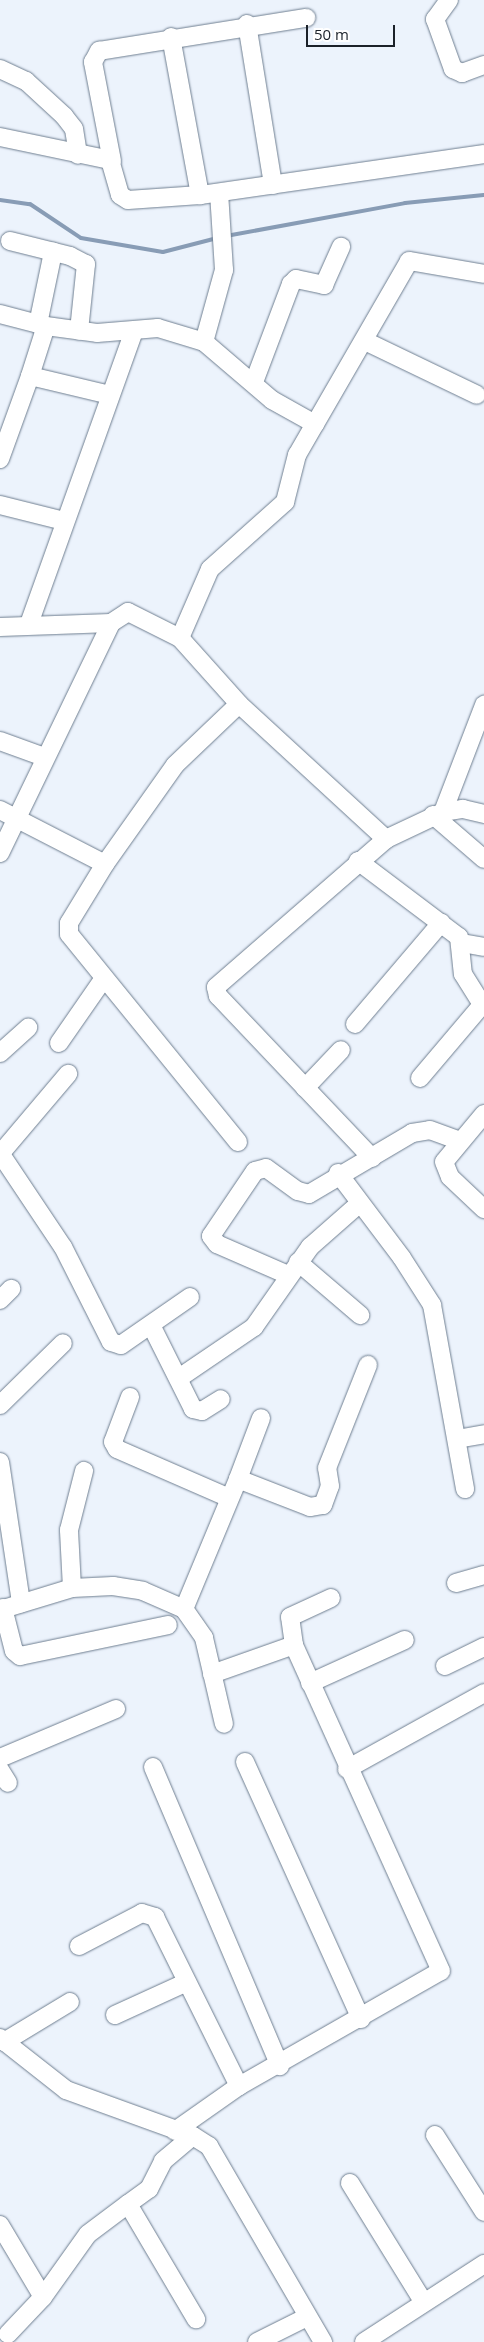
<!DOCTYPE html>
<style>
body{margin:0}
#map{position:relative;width:484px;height:2342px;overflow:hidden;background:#ecf3fc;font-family:"Open Sans",sans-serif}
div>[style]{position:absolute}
.stream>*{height:4px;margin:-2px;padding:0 2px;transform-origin:2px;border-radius:2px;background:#889cb5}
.roads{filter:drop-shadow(0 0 1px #6e7e90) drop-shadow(0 0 1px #6e7e90)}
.minor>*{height:18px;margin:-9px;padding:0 9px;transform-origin:9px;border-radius:9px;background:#fff}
span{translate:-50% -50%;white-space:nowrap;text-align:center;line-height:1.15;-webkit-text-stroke:5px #fff;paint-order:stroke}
.scale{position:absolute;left:306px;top:25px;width:89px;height:22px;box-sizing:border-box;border:2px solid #1b2129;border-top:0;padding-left:6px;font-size:15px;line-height:18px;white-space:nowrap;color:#1b2129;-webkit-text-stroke:4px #fff;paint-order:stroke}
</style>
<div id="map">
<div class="stream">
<div style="left:0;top:200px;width:30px;rotate:8deg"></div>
<div style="left:30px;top:204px;width:61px;rotate:33.7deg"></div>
<div style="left:81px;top:238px;width:83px;rotate:9.7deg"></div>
<div style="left:163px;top:252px;width:56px;rotate:-14.5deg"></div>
<div style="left:226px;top:236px;width:182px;rotate:-10.4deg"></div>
<div style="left:405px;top:203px;width:79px;rotate:-5.8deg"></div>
</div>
<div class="roads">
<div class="minor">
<div style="left:449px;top:0;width:24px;rotate:126deg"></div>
<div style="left:435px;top:19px;width:53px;rotate:70.2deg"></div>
<div style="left:453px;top:69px;width:10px;rotate:24deg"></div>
<div style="left:462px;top:73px;width:23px;rotate:-20deg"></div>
<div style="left:247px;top:24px;width:163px;rotate:80.8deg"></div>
<div style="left:171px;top:37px;width:161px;rotate:79.6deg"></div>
<div style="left:0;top:69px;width:29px;rotate:25deg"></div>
<div style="left:26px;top:81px;width:52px;rotate:42.6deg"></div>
<div style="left:64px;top:116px;width:16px;rotate:52deg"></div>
<div style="left:74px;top:129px;width:26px;rotate:81deg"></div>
<div style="left:0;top:137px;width:112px;rotate:11.8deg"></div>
<div style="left:110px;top:160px;width:36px;rotate:74deg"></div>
<div style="left:120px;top:195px;width:9px;rotate:32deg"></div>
<div style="left:128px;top:200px;width:72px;rotate:-4deg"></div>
<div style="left:200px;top:195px;width:287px;rotate:-8.2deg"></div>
<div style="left:112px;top:161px;width:101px;rotate:-100.9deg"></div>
<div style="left:93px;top:62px;width:13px;rotate:-61deg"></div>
<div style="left:99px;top:51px;width:210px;rotate:-9.1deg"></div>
<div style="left:10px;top:241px;width:62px;rotate:14deg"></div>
<div style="left:70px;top:256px;width:18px;rotate:27deg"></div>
<div style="left:86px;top:264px;width:67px;rotate:96deg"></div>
<div style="left:0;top:314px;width:48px;rotate:14.6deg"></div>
<div style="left:38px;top:324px;width:74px;rotate:-78.2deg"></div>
<div style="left:365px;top:341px;width:124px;rotate:25.7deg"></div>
<div style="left:254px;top:382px;width:105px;rotate:-69.3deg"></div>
<div style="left:291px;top:284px;width:7px;rotate:-45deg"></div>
<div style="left:296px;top:279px;width:29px;rotate:12deg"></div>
<div style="left:324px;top:285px;width:42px;rotate:-65.9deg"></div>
<div style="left:110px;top:395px;width:82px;rotate:-166.6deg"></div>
<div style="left:30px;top:376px;width:52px;rotate:-72.3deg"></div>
<div style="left:46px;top:326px;width:51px;rotate:7.8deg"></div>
<div style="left:97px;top:333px;width:61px;rotate:-4.7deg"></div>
<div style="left:158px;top:328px;width:48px;rotate:16.9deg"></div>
<div style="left:315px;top:424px;width:188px;rotate:-60deg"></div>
<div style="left:409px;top:261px;width:76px;rotate:9.8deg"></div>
<div style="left:0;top:459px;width:88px;rotate:-70.1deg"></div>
<div style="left:0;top:505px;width:66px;rotate:14deg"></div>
<div style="left:29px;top:624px;width:311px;rotate:-70.3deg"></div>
<div style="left:0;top:627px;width:111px;rotate:-2.1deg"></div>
<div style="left:180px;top:638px;width:75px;rotate:-66.5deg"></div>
<div style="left:210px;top:569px;width:101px;rotate:-41.8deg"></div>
<div style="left:285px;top:502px;width:49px;rotate:-75.7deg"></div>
<div style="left:297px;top:455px;width:36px;rotate:-60deg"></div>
<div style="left:315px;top:424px;width:49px;rotate:-150.8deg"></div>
<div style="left:272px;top:400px;width:89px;rotate:-139.5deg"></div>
<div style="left:204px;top:342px;width:75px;rotate:-74.5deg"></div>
<div style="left:224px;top:270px;width:77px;rotate:-93.7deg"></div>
<div style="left:0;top:741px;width:47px;rotate:20deg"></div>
<div style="left:0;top:810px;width:118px;rotate:27.2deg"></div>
<div style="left:105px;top:864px;width:121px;rotate:-54.7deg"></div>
<div style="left:175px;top:765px;width:88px;rotate:-43.6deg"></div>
<div style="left:443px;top:812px;width:115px;rotate:-69deg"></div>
<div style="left:433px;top:815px;width:67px;rotate:40.8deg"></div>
<div style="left:0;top:853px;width:255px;rotate:-64.2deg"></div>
<div style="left:111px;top:623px;width:20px;rotate:-33deg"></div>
<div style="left:128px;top:612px;width:58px;rotate:26.6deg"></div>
<div style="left:180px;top:638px;width:89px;rotate:48.2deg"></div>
<div style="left:239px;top:704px;width:200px;rotate:42.6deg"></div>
<div style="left:358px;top:861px;width:126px;rotate:37deg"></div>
<div style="left:459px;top:937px;width:37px;rotate:84deg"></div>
<div style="left:463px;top:974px;width:39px;rotate:58deg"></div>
<div style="left:105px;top:864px;width:69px;rotate:121.4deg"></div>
<div style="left:69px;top:923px;width:11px;rotate:90deg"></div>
<div style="left:69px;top:934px;width:268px;rotate:50.9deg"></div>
<div style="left:462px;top:943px;width:22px;rotate:10deg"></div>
<div style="left:355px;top:1024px;width:133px;rotate:-49.6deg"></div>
<div style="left:59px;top:1043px;width:79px;rotate:-55.3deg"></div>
<div style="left:0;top:1053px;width:38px;rotate:-42deg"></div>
<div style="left:420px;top:1078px;width:96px;rotate:-49.7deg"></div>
<div style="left:305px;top:1088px;width:52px;rotate:-46.5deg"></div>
<div style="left:484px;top:1114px;width:62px;rotate:129.8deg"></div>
<div style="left:444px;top:1162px;width:16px;rotate:68deg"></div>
<div style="left:450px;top:1177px;width:47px;rotate:43.3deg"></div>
<div style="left:0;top:1153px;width:113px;rotate:56.2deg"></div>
<div style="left:63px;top:1247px;width:106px;rotate:63.2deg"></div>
<div style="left:111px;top:1342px;width:10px;rotate:17deg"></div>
<div style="left:121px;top:1345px;width:84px;rotate:-34.8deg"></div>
<div style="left:1px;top:1153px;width:104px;rotate:-49.7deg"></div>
<div style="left:372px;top:1158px;width:224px;rotate:-133.5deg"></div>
<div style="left:218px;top:996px;width:9px;rotate:-103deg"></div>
<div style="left:216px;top:987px;width:225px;rotate:-41deg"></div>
<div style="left:386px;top:839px;width:63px;rotate:-25.3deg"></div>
<div style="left:443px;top:812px;width:20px;rotate:-9deg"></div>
<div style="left:463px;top:809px;width:22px;rotate:13deg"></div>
<div style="left:338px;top:1173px;width:106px;rotate:53deg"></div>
<div style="left:402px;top:1258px;width:56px;rotate:57.4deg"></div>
<div style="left:432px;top:1305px;width:187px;rotate:79.8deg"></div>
<div style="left:298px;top:1262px;width:82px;rotate:40.5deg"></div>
<div style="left:288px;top:1275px;width:77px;rotate:-156.4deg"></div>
<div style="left:217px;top:1244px;width:10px;rotate:-127deg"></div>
<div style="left:211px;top:1236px;width:78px;rotate:-55.9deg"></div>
<div style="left:255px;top:1171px;width:11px;rotate:-15deg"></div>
<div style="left:266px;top:1168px;width:39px;rotate:36deg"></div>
<div style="left:298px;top:1191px;width:11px;rotate:15deg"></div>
<div style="left:309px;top:1194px;width:120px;rotate:-30.6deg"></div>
<div style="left:412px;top:1133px;width:18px;rotate:-9deg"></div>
<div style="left:430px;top:1130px;width:32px;rotate:20deg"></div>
<div style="left:0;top:1300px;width:16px;rotate:-45deg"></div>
<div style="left:151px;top:1325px;width:94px;rotate:63.4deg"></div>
<div style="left:193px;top:1409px;width:9px;rotate:13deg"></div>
<div style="left:202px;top:1411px;width:22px;rotate:-32deg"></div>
<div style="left:179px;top:1378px;width:91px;rotate:-34.2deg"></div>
<div style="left:254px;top:1327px;width:98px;rotate:-55deg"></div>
<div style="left:310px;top:1247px;width:65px;rotate:-41.3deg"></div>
<div style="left:130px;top:1397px;width:48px;rotate:110.7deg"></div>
<div style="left:113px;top:1442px;width:8px;rotate:60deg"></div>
<div style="left:117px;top:1449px;width:122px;rotate:23.6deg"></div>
<div style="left:0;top:1405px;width:88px;rotate:-44.5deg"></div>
<div style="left:457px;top:1439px;width:27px;rotate:-10deg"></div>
<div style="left:0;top:1462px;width:143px;rotate:81.5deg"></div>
<div style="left:238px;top:1479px;width:65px;rotate:-69.3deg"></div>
<div style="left:456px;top:1583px;width:29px;rotate:-16deg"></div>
<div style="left:72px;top:1588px;width:58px;rotate:-93deg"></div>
<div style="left:69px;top:1530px;width:61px;rotate:-75.7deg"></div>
<div style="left:3px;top:1608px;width:44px;rotate:75.7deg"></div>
<div style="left:14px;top:1651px;width:8px;rotate:40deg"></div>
<div style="left:20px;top:1656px;width:151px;rotate:-11.8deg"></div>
<div style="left:184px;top:1609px;width:141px;rotate:-67.4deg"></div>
<div style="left:238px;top:1479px;width:77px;rotate:21.3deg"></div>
<div style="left:310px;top:1507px;width:13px;rotate:-9deg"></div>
<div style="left:323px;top:1505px;width:20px;rotate:-70deg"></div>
<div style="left:330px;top:1486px;width:18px;rotate:-99deg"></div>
<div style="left:327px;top:1468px;width:111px;rotate:-68.3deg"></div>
<div style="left:0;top:1610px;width:75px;rotate:-17deg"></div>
<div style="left:72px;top:1588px;width:41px;rotate:-2.8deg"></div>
<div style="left:113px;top:1586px;width:30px;rotate:9deg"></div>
<div style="left:143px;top:1591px;width:45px;rotate:23.7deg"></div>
<div style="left:184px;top:1609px;width:35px;rotate:55deg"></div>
<div style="left:204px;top:1638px;width:88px;rotate:76.9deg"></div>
<div style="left:445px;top:1666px;width:43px;rotate:-26deg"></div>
<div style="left:212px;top:1674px;width:87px;rotate:-19.5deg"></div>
<div style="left:294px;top:1645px;width:28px;rotate:-98deg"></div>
<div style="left:290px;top:1617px;width:45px;rotate:-24.9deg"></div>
<div style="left:310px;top:1683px;width:104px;rotate:-24.4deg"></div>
<div style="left:0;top:1758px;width:126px;rotate:-22.9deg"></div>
<div style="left:245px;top:1762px;width:282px;rotate:65.7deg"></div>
<div style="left:153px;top:1767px;width:325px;rotate:67deg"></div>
<div style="left:347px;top:1769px;width:157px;rotate:-29deg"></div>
<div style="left:0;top:1770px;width:15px;rotate:58deg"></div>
<div style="left:79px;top:1946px;width:71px;rotate:-27.6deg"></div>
<div style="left:142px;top:1913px;width:14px;rotate:17deg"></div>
<div style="left:155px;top:1917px;width:189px;rotate:63.6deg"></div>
<div style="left:115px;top:2015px;width:79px;rotate:-24.6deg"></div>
<div style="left:0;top:2038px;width:84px;rotate:38.2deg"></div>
<div style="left:66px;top:2090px;width:135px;rotate:19.9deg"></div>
<div style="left:193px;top:2136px;width:19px;rotate:32deg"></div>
<div style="left:209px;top:2146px;width:227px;rotate:59.8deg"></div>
<div style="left:4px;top:2042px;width:77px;rotate:-31.2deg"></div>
<div style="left:175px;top:2131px;width:78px;rotate:-35.1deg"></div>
<div style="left:239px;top:2086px;width:232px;rotate:-29.7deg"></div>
<div style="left:441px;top:1971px;width:358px;rotate:-114.3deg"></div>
<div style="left:435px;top:2135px;width:91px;rotate:57.5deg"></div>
<div style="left:350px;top:2183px;width:139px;rotate:58.3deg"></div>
<div style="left:128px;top:2204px;width:26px;rotate:-36deg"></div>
<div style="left:149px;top:2189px;width:31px;rotate:-63deg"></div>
<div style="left:163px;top:2161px;width:39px;rotate:-40deg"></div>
<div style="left:0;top:2225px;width:84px;rotate:59.2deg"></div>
<div style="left:43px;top:2297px;width:51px;rotate:133.4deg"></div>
<div style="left:43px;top:2297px;width:77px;rotate:-54.5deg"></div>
<div style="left:88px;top:2234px;width:50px;rotate:-36.9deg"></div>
<div style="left:128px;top:2204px;width:134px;rotate:59.4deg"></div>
<div style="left:257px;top:2342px;width:56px;rotate:-26.6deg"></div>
<div style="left:364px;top:2342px;width:143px;rotate:-33deg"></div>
</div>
</div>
<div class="scale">50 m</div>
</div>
